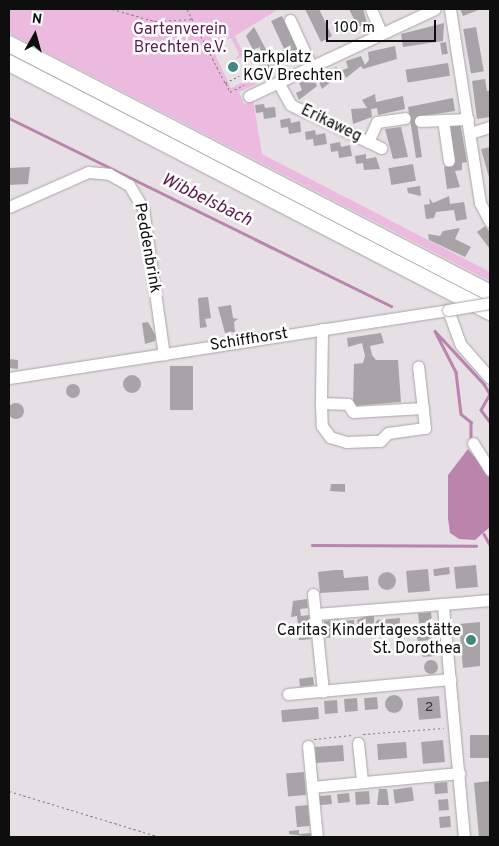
<!DOCTYPE html>
<meta charset="utf-8">
<style>
body{margin:0}
#map{position:relative;width:499px;height:846px;overflow:hidden;background:#e6e0e4;font-family:Overpass,sans-serif}
div>[style]{position:absolute}
.green>*{inset:0;background:#ecbadf}
.water>*{inset:0;background:#ba84ac}
.stream>*{height:2.5px;margin:-1.25px;padding:0 1.25px;transform-origin:1.25px;border-radius:1.25px;background:#ba84ac}
.building>*{inset:0;background:#a8a3a7;transform-origin:0 0}
.round{border-radius:50%}
.path>*{height:1px;margin-top:-0.5px;transform-origin:0;background:repeating-linear-gradient(90deg,#848183 0 2.5px,transparent 0 5px)}
.roads{filter:drop-shadow(0 0 1px #a9a4a8) drop-shadow(0 0 1px #a9a4a8)}
.minor>*{height:11px;margin:-5.5px;padding:0 5.5px;transform-origin:5.5px;border-radius:5.5px;background:#fff}
.highway>*{height:16px;margin:-8px;padding:0 8px;transform-origin:8px;border-radius:8px;background:#fff}
.bridges{filter:drop-shadow(0 0 1px #a9a4a8) drop-shadow(0 0 1px #a9a4a8)}
.minor-bridge>*{height:11px;margin:-5.5px;padding:0 5.5px;transform-origin:5.5px;border-radius:5.5px;background:#fff}
.dots>*{width:14px;height:14px;translate:-50% -50%;box-sizing:border-box;border:2px solid #fff;border-radius:50%}
span{translate:-50% -50%;white-space:nowrap;text-align:center;line-height:1.15;-webkit-text-stroke:5px #fff;paint-order:stroke}
.number-label{font-size:14px;color:#353335}
.number-label span{-webkit-text-stroke-width:0}
.park-label{font-size:16px;color:#5d1c51}
.poi-label{font-size:16px;color:#0f0e0f}
.left{translate:0 -50%;text-align:left}
.right{translate:-100% -50%;text-align:right}
.street-label{font-size:16px;color:#0f0e0f}
.water-label{font-size:18px;color:#5a194e;font-style:italic}
.frame{position:absolute;inset:0;border:10px solid #0f0e0f;pointer-events:none}
.north{position:absolute;left:10px;top:10px;width:50px;height:50px;-webkit-text-stroke:4px #fff;paint-order:stroke;rotate:7deg;font-size:14px;font-weight:700;line-height:20px;text-align:center;color:#0f0e0f}
.north::after{content:'';display:block;margin:auto;width:18px;height:22px;background:#0f0e0f;clip-path:polygon(50% 0,100% 100%,50% 72%,0 100%)}
.scale{position:absolute;left:326px;top:20px;width:110px;height:22px;box-sizing:border-box;border:2px solid #0f0e0f;border-top:0;padding-left:6px;font-size:15px;line-height:18px;white-space:nowrap;color:#0f0e0f;-webkit-text-stroke:4px #fff;paint-order:stroke}
</style>
<div id="map">
<div class="green">
<div style="clip-path:polygon(evenodd,9px 9px,279px 9px,235px 36px,258px 83px,239px 92px,244px 104px,253px 100px,262px 154px,490px 272px,490px 281px,9px 33px,9px 9px,231px 38px,239px 54px,236px 59px,241px 57px,249px 74px,243px 77px,245px 81px,231px 88px,211px 46px,231px 38px)"></div>
</div>
<div class="water">
<div style="clip-path:polygon(468px 449px,490px 476px,490px 527px,475px 540px,459px 539px,450px 533px,448px 518px,448px 475px)"></div>
</div>
<div class="stream">
<div style="left:9px;top:118px;width:426px;rotate:26.2deg"></div>
<div style="left:435px;top:331px;width:72px;rotate:47.2deg"></div>
<div style="left:484px;top:384px;width:12px;rotate:59deg"></div>
<div style="left:490px;top:394px;width:18px;rotate:119deg"></div>
<div style="left:481px;top:410px;width:15px;rotate:53deg"></div>
<div style="left:435px;top:331px;width:46px;rotate:62.9deg"></div>
<div style="left:456px;top:372px;width:42px;rotate:83.2deg"></div>
<div style="left:461px;top:414px;width:13px;rotate:39deg"></div>
<div style="left:471px;top:422px;width:15px;rotate:90deg"></div>
<div style="left:484px;top:534px;width:13px;rotate:61deg"></div>
<div style="left:312px;top:545px;width:164px;rotate:0.3deg"></div>
</div>
<div class="building">
<div style="clip-path:polygon(305px 9px,319px 9px,332px 36px,321px 42px)"></div>
<div style="clip-path:polygon(349px 9px,363px 9px,367px 23px,358px 27px)"></div>
<div style="clip-path:polygon(460px 9px,481px 9px,463px 16px)"></div>
<div style="left:282px;top:16px;width:42px;height:12px;rotate:65deg"></div>
<div style="clip-path:polygon(444px 23px,443px 41px,403px 47px,401px 34px)"></div>
<div class="round" style="left:339px;top:24px;width:10px;height:10px"></div>
<div style="clip-path:polygon(254px 27px,268px 53px,261px 56px,260px 47px,253px 50px,246px 36px)"></div>
<div style="left:476px;top:27px;width:45px;height:13px;rotate:80deg"></div>
<div style="left:446px;top:42px;width:12px;height:6px;rotate:81deg"></div>
<div style="clip-path:polygon(395px 46px,397px 59px,363px 69px,361px 66px,346px 78px,342px 70px,348px 68px,346px 61px,361px 56px,365px 65px,369px 60px,368px 52px)"></div>
<div class="round" style="left:259px;top:56px;width:16px;height:16px"></div>
<div style="left:448px;top:63px;width:13px;height:43px;rotate:81deg"></div>
<div style="clip-path:polygon(337px 67px,338px 76px,322px 89px,319px 82px,325px 79px,322px 72px)"></div>
<div style="clip-path:polygon(314px 78px,317px 86px,299px 100px,296px 93px,302px 90px,299px 83px)"></div>
<div style="clip-path:polygon(485px 79px,487px 91px,490px 91px,490px 117px,477px 119px,472px 81px)"></div>
<div style="clip-path:polygon(375px 94px,376px 102px,403px 96px,405px 109px,378px 115px,377px 108px,371px 109px,372px 117px,353px 124px,351px 109px,367px 108px,362px 100px)"></div>
<div style="clip-path:polygon(453px 98px,455px 111px,416px 117px,422px 157px,416px 158px,408px 107px)"></div>
<div style="clip-path:polygon(264px 104px,265px 108px,275px 107px,276px 117px,264px 119px,263px 112px,256px 113px,255px 105px)"></div>
<div style="clip-path:polygon(290px 118px,291px 123px,300px 121px,301px 132px,289px 134px,288px 127px,281px 128px,280px 120px)"></div>
<div style="clip-path:polygon(460px 122px,467px 162px,462px 163px,462px 170px,455px 171px,460px 187px,447px 189px,444px 167px,454px 165px,447px 124px)"></div>
<div style="clip-path:polygon(401px 127px,408px 157px,393px 159px,385px 129px)"></div>
<div style="clip-path:polygon(315px 130px,316px 135px,325px 133px,327px 144px,314px 146px,313px 139px,306px 140px,305px 132px)"></div>
<div style="clip-path:polygon(340px 142px,341px 147px,350px 145px,352px 156px,339px 158px,338px 151px,331px 152px,330px 144px)"></div>
<div style="clip-path:polygon(490px 147px,490px 181px,481px 149px)"></div>
<div style="clip-path:polygon(366px 154px,366px 159px,376px 157px,380px 169px,364px 170px,363px 163px,356px 164px,355px 156px)"></div>
<div style="left:413px;top:164px;width:17px;height:25px;rotate:80deg"></div>
<div style="clip-path:polygon(30px 167px,28px 184px,9px 185px,9px 168px)"></div>
<div style="clip-path:polygon(420px 186px,421px 196px,408px 193px,407px 188px)"></div>
<div style="clip-path:polygon(449px 196px,450px 204px,464px 202px,467px 219px,456px 221px,454px 210px,436px 212px,434px 218px,426px 219px,424px 205px,430px 204px,429px 198px,433px 203px)"></div>
<div style="clip-path:polygon(485px 226px,490px 232px,490px 249px,477px 232px)"></div>
<div style="clip-path:polygon(460px 228px,455px 239px,471px 247px,465px 257px,429px 240px,428px 234px,440px 236px,443px 231px)"></div>
<div style="clip-path:polygon(208px 297px,211px 318px,205px 319px,207px 327px,200px 328px,198px 298px)"></div>
<div style="clip-path:polygon(231px 305px,233px 318px,238px 319px,234px 322px,235px 332px,225px 333px,218px 307px)"></div>
<div style="clip-path:polygon(148px 322px,156px 336px,155px 341px,145px 344px,142px 323px)"></div>
<div style="clip-path:polygon(381px 333px,384px 343px,370px 346px,372px 355px,376px 360px,398px 360px,401px 402px,353px 406px,354px 364px,363px 363px,365px 356px,362px 343px,348px 347px,347px 338px)"></div>
<div style="clip-path:polygon(9px 359px,18px 360px,18px 369px,9px 368px)"></div>
<div style="left:170px;top:366px;width:23px;height:44px"></div>
<div class="round" style="left:123px;top:375px;width:18px;height:18px"></div>
<div class="round" style="left:66px;top:384px;width:14px;height:14px"></div>
<div class="round" style="left:8px;top:403px;width:16px;height:16px"></div>
<div style="clip-path:polygon(331px 484px,345px 484px,345px 492px,330px 491px)"></div>
<div style="left:476px;top:565px;width:22px;height:22px;rotate:85deg"></div>
<div style="left:449px;top:567px;width:7px;height:16px;rotate:82deg"></div>
<div style="left:428px;top:569px;width:22px;height:22px;rotate:85deg"></div>
<div style="clip-path:polygon(335px 570px,343px 570px,344px 578px,368px 576px,369px 590px,320px 593px,318px 572px)"></div>
<div class="round" style="left:378px;top:572px;width:18px;height:18px"></div>
<div style="clip-path:polygon(307px 599px,308px 608px,300px 609px,301px 616px,309px 615px,310px 624px,298px 625px,297px 616px,291px 617px,293px 601px)"></div>
<div style="left:431px;top:612px;width:10px;height:13px;rotate:84deg"></div>
<div style="clip-path:polygon(367px 616px,374px 616px,374px 626px,377px 620px,400px 618px,399px 636px,382px 637px,381px 629px,375px 632px,375px 628px,358px 626px,357px 620px)"></div>
<div style="clip-path:polygon(339px 619px,337px 637px,326px 638px,324px 621px)"></div>
<div style="clip-path:polygon(354px 620px,355px 633px,343px 630px,342px 621px)"></div>
<div style="clip-path:polygon(480px 622px,480px 666px,463px 668px,459px 624px)"></div>
<div style="clip-path:polygon(423px 626px,423px 630px,434px 629px,435px 640px,418px 641px,413px 627px)"></div>
<div style="left:310px;top:630px;width:9px;height:12px;rotate:84deg"></div>
<div style="clip-path:polygon(419px 644px,423px 648px,434px 647px,435px 656px,423px 657px)"></div>
<div class="round" style="left:424px;top:660px;width:14px;height:14px"></div>
<div style="left:313px;top:677px;width:8px;height:14px;rotate:83deg"></div>
<div class="round" style="left:385px;top:695px;width:18px;height:18px"></div>
<div style="left:439px;top:696px;width:22px;height:22px;rotate:85deg"></div>
<div style="left:377px;top:697px;width:12px;height:13px;rotate:85deg"></div>
<div style="left:357px;top:698px;width:13px;height:13px;rotate:86deg"></div>
<div style="left:337px;top:700px;width:13px;height:13px;rotate:86deg"></div>
<div style="left:318px;top:707px;width:12px;height:37px;rotate:85deg"></div>
<div style="left:490px;top:735px;width:23px;height:20px;rotate:90deg"></div>
<div style="left:443px;top:740px;width:22px;height:22px;rotate:85deg"></div>
<div style="left:406px;top:742px;width:16px;height:29px;rotate:86deg"></div>
<div style="left:343px;top:745px;width:16px;height:28px;rotate:86deg"></div>
<div style="left:304px;top:772px;width:23px;height:18px;rotate:85deg"></div>
<div style="clip-path:polygon(489px 781px,490px 837px,479px 837px,474px 783px)"></div>
<div style="left:447px;top:782px;width:11px;height:13px;rotate:85deg"></div>
<div style="left:412px;top:787px;width:14px;height:19px;rotate:82deg"></div>
<div style="clip-path:polygon(379px 789px,387px 789px,389px 805px,377px 805px)"></div>
<div style="left:369px;top:791px;width:13px;height:14px;rotate:86deg"></div>
<div style="left:349px;top:793px;width:9px;height:12px;rotate:84deg"></div>
<div style="left:331px;top:795px;width:9px;height:12px;rotate:84deg"></div>
<div style="left:448px;top:799px;width:11px;height:10px;rotate:85deg"></div>
<div style="left:308px;top:805px;width:21px;height:13px;rotate:85deg"></div>
<div style="left:450px;top:816px;width:11px;height:11px;rotate:85deg"></div>
<div style="clip-path:polygon(299px 830px,299px 834px,311px 833px,311px 837px,289px 834px,289px 831px)"></div>
</div>
<div class="path">
<div style="left:112px;top:9px;width:44px;rotate:15.9deg"></div>
<div style="left:154px;top:21px;width:40px;rotate:-2.9deg"></div>
<div style="left:187px;top:9px;width:83px;rotate:62.8deg"></div>
<div style="left:225px;top:83px;width:16px;rotate:-27deg"></div>
<div style="left:211px;top:49px;width:14px;rotate:-12deg"></div>
<div style="left:226px;top:83px;width:10px;rotate:66deg"></div>
<div style="left:230px;top:92px;width:16px;rotate:-27deg"></div>
<div style="left:363px;top:734px;width:81px;rotate:-4.2deg"></div>
<div style="left:314px;top:739px;width:38px;rotate:-6deg"></div>
<div style="left:9px;top:791px;width:158px;rotate:16.9deg"></div>
</div>
<div class="roads">
<div class="minor">
<div style="left:371px;top:9px;width:26px;rotate:67deg"></div>
<div style="left:450px;top:9px;width:196px;rotate:81.2deg"></div>
<div style="left:480px;top:203px;width:21px;rotate:62deg"></div>
<div style="left:290px;top:20px;width:51px;rotate:65.5deg"></div>
<div style="left:278px;top:82px;width:26px;rotate:61deg"></div>
<div style="left:291px;top:105px;width:100px;rotate:25.5deg"></div>
<div style="left:249px;top:96px;width:205px;rotate:-25.1deg"></div>
<div style="left:443px;top:120px;width:41px;rotate:81.7deg"></div>
<div style="left:420px;top:121px;width:48px;rotate:-2.4deg"></div>
<div style="left:470px;top:133px;width:21px;rotate:-17deg"></div>
<div style="left:368px;top:142px;width:22px;rotate:-66deg"></div>
<div style="left:377px;top:122px;width:28px;rotate:-8deg"></div>
<div style="left:9px;top:207px;width:86px;rotate:-23.9deg"></div>
<div style="left:88px;top:172px;width:21px;rotate:5deg"></div>
<div style="left:109px;top:174px;width:23px;rotate:29deg"></div>
<div style="left:129px;top:185px;width:27px;rotate:59deg"></div>
<div style="left:143px;top:208px;width:148px;rotate:81.9deg"></div>
<div style="left:322px;top:329px;width:74px;rotate:90.8deg"></div>
<div style="left:321px;top:403px;width:27px;rotate:2deg"></div>
<div style="left:348px;top:404px;width:9px;rotate:58deg"></div>
<div style="left:353px;top:412px;width:70px;rotate:-3.3deg"></div>
<div style="left:9px;top:378px;width:444px;rotate:-8.8deg"></div>
<div style="left:448px;top:310px;width:37px;rotate:70deg"></div>
<div style="left:461px;top:345px;width:44px;rotate:48.7deg"></div>
<div style="left:321px;top:403px;width:23px;rotate:88deg"></div>
<div style="left:322px;top:426px;width:14px;rotate:54deg"></div>
<div style="left:330px;top:437px;width:17px;rotate:17deg"></div>
<div style="left:346px;top:442px;width:34px;rotate:-2deg"></div>
<div style="left:380px;top:441px;width:11px;rotate:-45deg"></div>
<div style="left:388px;top:433px;width:37px;rotate:-8deg"></div>
<div style="left:425px;top:428px;width:62px;rotate:-96.4deg"></div>
<div style="left:473px;top:443px;width:32px;rotate:58deg"></div>
<div style="left:313px;top:594px;width:98px;rotate:84.1deg"></div>
<div style="left:315px;top:614px;width:128px;rotate:-4.5deg"></div>
<div style="left:288px;top:694px;width:163px;rotate:-5.3deg"></div>
<div style="left:358px;top:743px;width:39px;rotate:84deg"></div>
<div style="left:308px;top:746px;width:91px;rotate:84.4deg"></div>
<div style="left:312px;top:787px;width:148px;rotate:-5.4deg"></div>
<div style="left:464px;top:837px;width:234px;rotate:-95.2deg"></div>
<div style="left:443px;top:604px;width:47px;rotate:-4.9deg"></div>
</div>
<div class="highway">
<div style="left:9px;top:44px;width:542px;rotate:27.37deg"></div>
<div style="left:9px;top:63px;width:542px;rotate:27.37deg"></div>
</div>
</div>
<div class="bridges">
<div class="minor-bridge">
<div style="left:448px;top:310px;width:43px;rotate:-9.5deg"></div>
</div>
</div>
<div class="dots">
<div style="left:233px;top:67px;background:#428880"></div>
<div style="left:471px;top:640px;background:#428880"></div>
</div>
<div class="number-label">
<span style="left:429px;top:708px">2</span>
</div>
<div class="park-label">
<span style="left:180px;top:39px">Gartenverein<br>Brechten e.V.</span>
</div>
<div class="poi-label">
<span class="left" style="left:243px;top:67px">Parkplatz<br>KGV Brechten</span>
<span class="right" style="left:461px;top:640px">Caritas Kindertagesstätte<br>St. Dorothea</span>
</div>
<div class="street-label">
<span style="left:331px;top:124px;rotate:26deg">Erikaweg</span>
<span style="left:147px;top:248px;rotate:80deg">Peddenbrink</span>
<span style="left:249px;top:340px;rotate:-9deg">Schiffhorst</span>
</div>
<div class="water-label">
<span style="left:206px;top:201px;rotate:26deg">Wibbelsbach</span>
</div>
<div class="frame"></div>
<div class="north">N</div>
<div class="scale">100 m</div>
</div>
